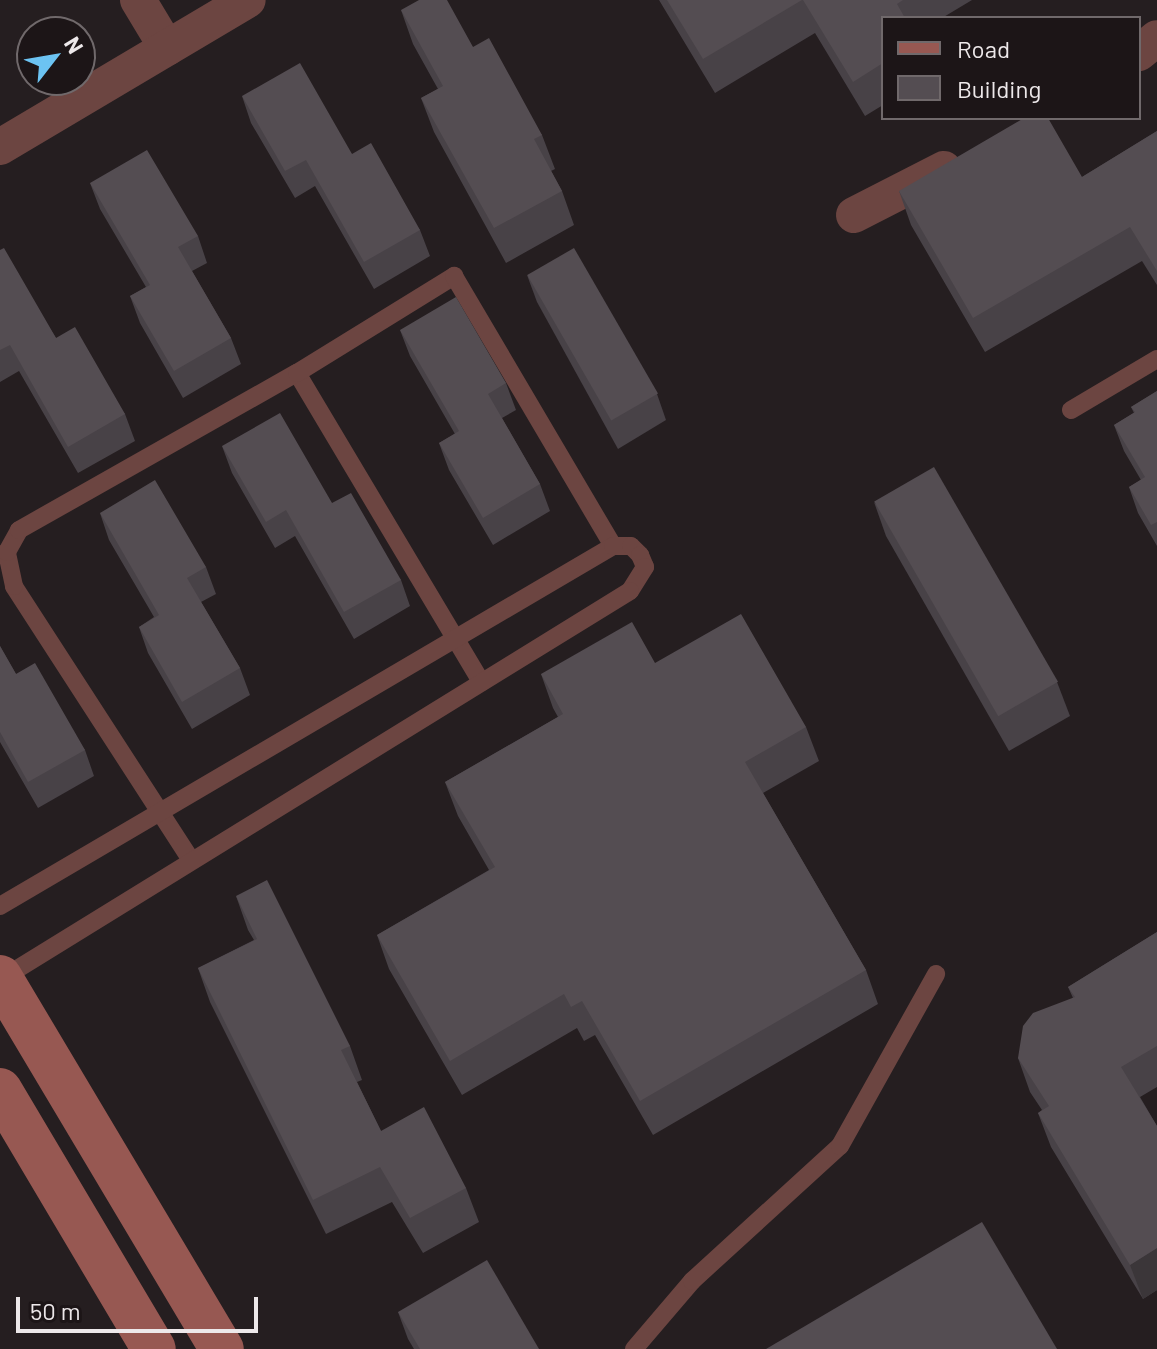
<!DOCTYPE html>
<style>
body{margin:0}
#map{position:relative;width:1157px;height:1349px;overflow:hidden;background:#251e20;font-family:Barlow,sans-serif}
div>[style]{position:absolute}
.service>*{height:18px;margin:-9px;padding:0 9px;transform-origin:9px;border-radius:9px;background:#6c4541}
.minor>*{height:36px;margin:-18px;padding:0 18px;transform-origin:18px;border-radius:18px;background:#6c4541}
.secondary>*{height:44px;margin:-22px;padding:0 22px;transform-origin:22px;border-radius:22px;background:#975852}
.wall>*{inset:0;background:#484247}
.shaded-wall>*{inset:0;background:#3b3639}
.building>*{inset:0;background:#544d52;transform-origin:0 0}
span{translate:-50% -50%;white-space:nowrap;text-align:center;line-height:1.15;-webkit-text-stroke:7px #1c1517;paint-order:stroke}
.legend{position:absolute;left:881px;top:16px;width:260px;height:104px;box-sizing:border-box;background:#1c1517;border:2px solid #70696b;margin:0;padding:10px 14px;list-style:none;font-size:24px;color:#ede8ea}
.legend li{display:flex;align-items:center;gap:16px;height:40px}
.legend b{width:40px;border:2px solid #70696b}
.north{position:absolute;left:16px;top:16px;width:80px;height:80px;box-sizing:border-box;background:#1c1517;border:2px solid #70696b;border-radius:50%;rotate:59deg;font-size:22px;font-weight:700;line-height:32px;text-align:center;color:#ede8ea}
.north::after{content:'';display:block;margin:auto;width:28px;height:36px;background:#6cc3f2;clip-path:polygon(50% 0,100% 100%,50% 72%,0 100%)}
.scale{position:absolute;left:16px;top:1297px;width:242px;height:36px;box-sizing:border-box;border:4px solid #ede8ea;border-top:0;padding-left:10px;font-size:24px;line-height:28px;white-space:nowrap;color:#ede8ea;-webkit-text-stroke:6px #1c1517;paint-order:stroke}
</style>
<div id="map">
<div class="service">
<div style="left:297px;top:373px;width:360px;rotate:59.2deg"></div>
<div style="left:1071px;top:410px;width:100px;rotate:-30.7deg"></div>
<div style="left:191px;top:860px;width:326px;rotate:-122.9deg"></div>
<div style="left:14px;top:586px;width:35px;rotate:-102deg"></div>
<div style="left:7px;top:552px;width:25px;rotate:-61deg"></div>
<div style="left:19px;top:530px;width:319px;rotate:-29.5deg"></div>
<div style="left:297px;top:373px;width:185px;rotate:-31.7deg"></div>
<div style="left:454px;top:276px;width:313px;rotate:59.5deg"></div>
<div style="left:0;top:906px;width:711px;rotate:-30.42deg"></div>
<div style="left:613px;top:546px;width:18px"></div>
<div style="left:631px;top:546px;width:13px;rotate:45deg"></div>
<div style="left:640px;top:555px;width:13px;rotate:67deg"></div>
<div style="left:645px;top:567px;width:28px;rotate:122deg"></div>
<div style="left:630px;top:591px;width:739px;rotate:148.33deg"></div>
<div style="left:634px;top:1349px;width:89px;rotate:-49.5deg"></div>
<div style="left:692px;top:1281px;width:200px;rotate:-42.4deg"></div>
<div style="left:840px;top:1146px;width:197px;rotate:-60.8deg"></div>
</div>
<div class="minor">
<div style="left:138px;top:0;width:56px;rotate:58.9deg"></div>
<div style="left:1139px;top:53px;width:23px;rotate:-40deg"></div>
<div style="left:0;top:147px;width:288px;rotate:-30.7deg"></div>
<div style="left:854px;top:215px;width:101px;rotate:-27.1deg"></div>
</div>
<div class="secondary">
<div style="left:0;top:977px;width:433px;rotate:59.2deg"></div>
<div style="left:0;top:1090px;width:301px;rotate:59.3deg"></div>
</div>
<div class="wall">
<div style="clip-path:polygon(659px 0,972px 0,942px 18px,883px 18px,883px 105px,865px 116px,815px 33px,715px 93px)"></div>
<div style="clip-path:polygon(401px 10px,473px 47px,542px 135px,555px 169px,551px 171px,562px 191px,574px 225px,506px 263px,434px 132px,421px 98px,438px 89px,413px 44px)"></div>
<div style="clip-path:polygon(242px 96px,352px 154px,420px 230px,430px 256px,374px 289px,315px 186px,295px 198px,251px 123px)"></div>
<div style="clip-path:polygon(1157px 131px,1157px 285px,1142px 261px,985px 352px,911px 225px,899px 191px,1082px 177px)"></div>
<div style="clip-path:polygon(90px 183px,198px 236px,207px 263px,192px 271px,231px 338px,241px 364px,183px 398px,140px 323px,130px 296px,146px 287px,100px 209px)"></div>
<div style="clip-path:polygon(0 250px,56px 338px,125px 414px,135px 441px,78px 473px,19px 371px,0 382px)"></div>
<div style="clip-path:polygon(527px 275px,657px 394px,666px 420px,618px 449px,537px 302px)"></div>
<div style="clip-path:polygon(400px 330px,506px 383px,516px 410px,502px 418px,540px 484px,550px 511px,493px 545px,449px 470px,439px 443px,455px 434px,410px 356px)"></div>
<div style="clip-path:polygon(1157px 391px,1157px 546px,1138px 513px,1129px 487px,1141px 480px,1124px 451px,1114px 425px,1134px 413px,1131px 407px)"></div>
<div style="clip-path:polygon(222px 446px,332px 503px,401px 580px,410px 606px,354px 639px,295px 536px,275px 548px,232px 473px)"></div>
<div style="clip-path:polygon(874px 502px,1057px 682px,1070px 716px,1009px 751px,886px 536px)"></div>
<div style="clip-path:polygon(100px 513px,206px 567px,216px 594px,201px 602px,240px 668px,250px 695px,192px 729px,148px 653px,139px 627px,154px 617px,109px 540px)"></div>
<div style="clip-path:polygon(0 646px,16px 674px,85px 750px,94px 776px,38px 808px,0 742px)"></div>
<div style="clip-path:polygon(655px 663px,806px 727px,819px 761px,763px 793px,866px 970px,878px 1004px,653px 1135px,595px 1035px,584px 1041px,577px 1028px,462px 1095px,389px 969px,377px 935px,489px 870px,458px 816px,445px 782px,558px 717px,553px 708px,541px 674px)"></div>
<div style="clip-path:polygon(236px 896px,350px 1046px,362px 1080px,357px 1082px,381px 1131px,466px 1188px,479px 1222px,423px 1253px,392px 1202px,326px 1234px,210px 1002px,198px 968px,254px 940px,248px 930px)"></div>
<div style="clip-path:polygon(1157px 932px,1157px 1087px,1140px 1097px,1157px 1126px,1157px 1290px,1143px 1299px,1051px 1147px,1038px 1113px,1042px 1110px,1030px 1092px,1018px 1058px,1073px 998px,1068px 987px)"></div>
<div style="clip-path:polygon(398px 1312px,539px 1349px,414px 1349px,408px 1339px)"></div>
</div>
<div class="shaded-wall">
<div style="clip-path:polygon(1157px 1248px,1157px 1290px,1143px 1299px,1130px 1265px)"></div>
</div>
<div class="building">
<div style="clip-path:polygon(419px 0,447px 0,473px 47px,489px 38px,542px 135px,534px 139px,562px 191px,494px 228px,421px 98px,443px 86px,401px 10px)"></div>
<div style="clip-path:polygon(667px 0,802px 0,703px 59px)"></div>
<div style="clip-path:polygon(803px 0,903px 0,897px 4px,905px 18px,883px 18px,883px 63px,853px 82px)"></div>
<div style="clip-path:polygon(300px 63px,352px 154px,371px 143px,420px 230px,364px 262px,306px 160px,285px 171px,242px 96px)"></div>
<div style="clip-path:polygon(1024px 118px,1048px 118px,1082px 177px,1157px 131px,1157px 271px,1130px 227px,973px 318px,899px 191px)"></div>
<div style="clip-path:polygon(147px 150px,198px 236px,178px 247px,231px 338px,174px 371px,130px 296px,150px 285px,90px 183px)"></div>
<div style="clip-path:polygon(4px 248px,56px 338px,75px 327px,125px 414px,68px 447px,10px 345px,0 350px,0 250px)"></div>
<div style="left:574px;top:248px;width:168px;height:54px;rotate:60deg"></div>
<div style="clip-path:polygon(456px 297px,506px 383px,488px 394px,540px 484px,483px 518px,439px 443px,459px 431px,400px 330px)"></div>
<div style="clip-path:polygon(1157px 391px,1157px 522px,1151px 525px,1129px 487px,1145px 477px,1114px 425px,1135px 412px,1131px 407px)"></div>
<div style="clip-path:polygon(280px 413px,332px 503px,351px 493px,401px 580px,344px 612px,286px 510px,266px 522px,222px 446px)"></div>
<div style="left:934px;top:467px;width:248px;height:69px;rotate:60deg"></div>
<div style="clip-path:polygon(155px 480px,206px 567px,187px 578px,240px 668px,182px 702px,139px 627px,159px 615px,100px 513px)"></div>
<div style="clip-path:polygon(741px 614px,806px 727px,745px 762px,866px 970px,640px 1101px,582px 1001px,571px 1007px,564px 994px,450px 1061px,377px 935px,495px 867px,445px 782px,563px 714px,541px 674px,632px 622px,655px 663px)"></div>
<div style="clip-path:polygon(0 646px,16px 674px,35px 663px,85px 750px,28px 782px,0 732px)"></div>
<div style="clip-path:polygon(267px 880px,350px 1046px,341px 1050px,381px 1131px,424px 1107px,466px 1188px,410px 1218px,380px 1167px,313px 1200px,198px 968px,257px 939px,236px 896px)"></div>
<div style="clip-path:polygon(1157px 932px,1157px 1046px,1121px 1067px,1157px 1126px,1157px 1248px,1130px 1265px,1038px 1113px,1049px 1106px,1018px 1058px,1023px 1026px,1033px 1013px,1075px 997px,1068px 987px)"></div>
<div style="clip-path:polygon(982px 1222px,1057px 1349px,766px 1349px)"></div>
<div style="clip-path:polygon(487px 1260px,539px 1349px,420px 1349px,398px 1312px)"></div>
</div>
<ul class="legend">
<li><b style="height:10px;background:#975852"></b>Road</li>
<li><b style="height:22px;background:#544d52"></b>Building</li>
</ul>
<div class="north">N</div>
<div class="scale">50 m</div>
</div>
